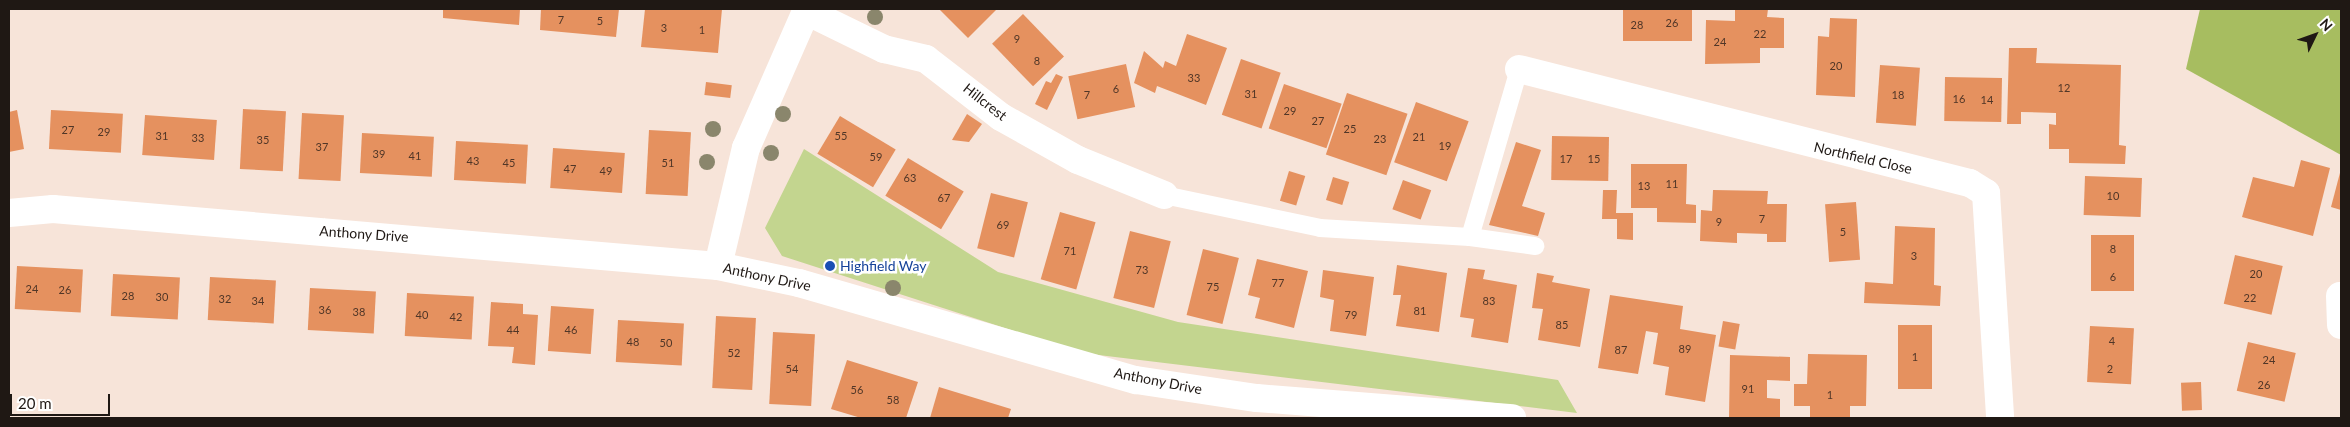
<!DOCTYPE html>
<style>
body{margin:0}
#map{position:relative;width:2350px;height:427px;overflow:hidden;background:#f7e4d9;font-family:Lato,sans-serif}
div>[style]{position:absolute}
.green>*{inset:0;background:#c3d58f}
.forest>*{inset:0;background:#a7bd60}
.building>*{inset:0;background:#e5915f;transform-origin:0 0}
.lane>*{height:18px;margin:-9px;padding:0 9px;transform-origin:9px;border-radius:9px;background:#fff}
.street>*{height:28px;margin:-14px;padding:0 14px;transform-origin:14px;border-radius:14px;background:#fff}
.trees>*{width:16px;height:16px;margin:-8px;border-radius:50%;background:#8a866c}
.dots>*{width:14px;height:14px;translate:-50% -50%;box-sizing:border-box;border:2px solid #fff;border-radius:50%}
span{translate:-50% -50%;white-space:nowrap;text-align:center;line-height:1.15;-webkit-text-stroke:5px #fff;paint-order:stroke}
.number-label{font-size:11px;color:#503627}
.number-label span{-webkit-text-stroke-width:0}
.street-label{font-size:14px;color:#1f1814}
.transit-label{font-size:14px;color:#164399}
.left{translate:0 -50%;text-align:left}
.frame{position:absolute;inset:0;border:10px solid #1f1814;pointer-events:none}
.north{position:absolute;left:2290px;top:10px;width:50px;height:50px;-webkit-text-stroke:4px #fff;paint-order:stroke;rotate:48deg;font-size:14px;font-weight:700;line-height:20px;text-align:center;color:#1f1814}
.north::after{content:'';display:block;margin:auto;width:18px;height:22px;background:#1f1814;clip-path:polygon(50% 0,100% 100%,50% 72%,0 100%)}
.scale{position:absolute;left:10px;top:394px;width:100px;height:22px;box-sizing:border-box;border:2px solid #1f1814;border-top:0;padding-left:6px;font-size:15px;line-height:18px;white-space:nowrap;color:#1f1814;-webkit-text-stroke:4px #fff;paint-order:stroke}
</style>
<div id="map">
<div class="green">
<div style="clip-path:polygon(804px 149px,998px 272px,1178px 322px,1558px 380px,1577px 413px,1082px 353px,782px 256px,765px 228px)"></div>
</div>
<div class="forest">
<div style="clip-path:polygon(2200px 9px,2341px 9px,2341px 155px,2186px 69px)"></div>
</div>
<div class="building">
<div style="clip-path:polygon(443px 9px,520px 9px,519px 25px,443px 18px)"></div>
<div style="clip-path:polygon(541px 9px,619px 9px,616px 37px,540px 30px)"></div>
<div style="clip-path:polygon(645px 9px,722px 9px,718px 53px,641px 47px)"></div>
<div style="clip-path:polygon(939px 9px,997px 9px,968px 38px)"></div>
<div style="left:1623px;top:9px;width:69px;height:32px"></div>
<div style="clip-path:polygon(1735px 9px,1768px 9px,1767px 17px,1784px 18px,1784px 48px,1760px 48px,1760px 63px,1705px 64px,1706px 20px,1735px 21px)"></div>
<div style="left:1023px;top:14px;width:59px;height:43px;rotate:46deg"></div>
<div style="clip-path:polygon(1830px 18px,1857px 19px,1855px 97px,1816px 95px,1818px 36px,1829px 37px)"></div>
<div style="clip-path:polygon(1187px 34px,1227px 48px,1206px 105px,1157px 86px,1155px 93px,1134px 83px,1144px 51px,1163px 68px,1165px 61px,1176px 66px)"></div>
<div style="clip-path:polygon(2009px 48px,2037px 48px,2036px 63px,2121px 65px,2119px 145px,2126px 146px,2125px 164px,2069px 163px,2069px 149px,2049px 149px,2049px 124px,2056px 125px,2056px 113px,2021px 112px,2021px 124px,2007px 124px)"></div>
<div style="left:1241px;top:59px;width:42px;height:59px;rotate:19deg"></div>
<div style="left:1126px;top:64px;width:44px;height:59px;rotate:78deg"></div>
<div style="left:1880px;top:65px;width:40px;height:58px;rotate:4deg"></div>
<div style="clip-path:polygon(1056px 74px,1063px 77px,1047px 110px,1035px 104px,1046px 81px,1051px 83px)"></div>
<div style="left:1945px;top:77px;width:57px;height:44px;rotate:1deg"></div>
<div style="left:706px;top:82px;width:26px;height:13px;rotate:7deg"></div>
<div style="left:1284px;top:84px;width:61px;height:47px;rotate:19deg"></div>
<div style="left:1347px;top:93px;width:64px;height:65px;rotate:19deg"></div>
<div style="left:1416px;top:102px;width:56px;height:64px;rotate:20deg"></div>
<div style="left:243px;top:109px;width:43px;height:60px;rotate:3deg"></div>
<div style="clip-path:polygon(17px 110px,24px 149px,9px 152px,9px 112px)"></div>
<div style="left:51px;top:110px;width:72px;height:39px;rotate:3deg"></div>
<div style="left:302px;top:113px;width:42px;height:66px;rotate:3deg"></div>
<div style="clip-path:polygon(967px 114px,982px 124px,969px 142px,952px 140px)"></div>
<div style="left:145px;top:115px;width:72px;height:40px;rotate:4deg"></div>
<div style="left:840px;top:116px;width:65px;height:44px;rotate:31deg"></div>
<div style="left:649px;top:130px;width:42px;height:64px;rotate:3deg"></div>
<div style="left:362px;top:133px;width:72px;height:40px;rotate:3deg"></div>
<div style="left:1552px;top:136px;width:57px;height:44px;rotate:1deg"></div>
<div style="left:456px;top:141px;width:72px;height:39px;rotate:3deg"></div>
<div style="clip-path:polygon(1516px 142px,1541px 150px,1522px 206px,1545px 213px,1538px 236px,1489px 225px)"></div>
<div style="left:553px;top:148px;width:72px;height:40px;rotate:4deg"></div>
<div style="left:908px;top:158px;width:65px;height:44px;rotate:31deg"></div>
<div style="clip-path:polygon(2301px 160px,2330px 168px,2313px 236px,2242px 217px,2253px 177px,2294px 187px)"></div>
<div style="clip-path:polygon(1631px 164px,1687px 164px,1686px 204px,1696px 205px,1696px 223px,1657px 222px,1657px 208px,1631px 208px)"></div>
<div style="clip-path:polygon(2341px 169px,2341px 210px,2331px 207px)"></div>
<div style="left:1289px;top:171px;width:17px;height:31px;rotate:17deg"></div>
<div style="left:2085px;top:176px;width:57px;height:39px;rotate:2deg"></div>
<div style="left:1333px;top:177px;width:17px;height:24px;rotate:17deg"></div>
<div style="left:1403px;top:180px;width:30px;height:31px;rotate:20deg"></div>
<div style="clip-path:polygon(1603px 190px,1617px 190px,1616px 213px,1633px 213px,1633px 240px,1617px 239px,1617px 219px,1602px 219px)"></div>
<div style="clip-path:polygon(1713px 190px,1768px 191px,1767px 204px,1787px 204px,1786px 242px,1767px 242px,1767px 234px,1737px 233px,1737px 243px,1700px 241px,1701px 210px,1712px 211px)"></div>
<div style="left:991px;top:193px;width:38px;height:57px;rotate:14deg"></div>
<div style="left:1856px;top:202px;width:58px;height:31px;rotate:86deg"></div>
<div style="left:1060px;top:212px;width:37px;height:70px;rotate:16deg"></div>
<div style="clip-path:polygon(1895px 226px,1935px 228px,1934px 285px,1941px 286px,1940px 306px,1864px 303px,1865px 282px,1893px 284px)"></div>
<div style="left:1130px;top:231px;width:42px;height:69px;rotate:14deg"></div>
<div style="left:2091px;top:235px;width:43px;height:56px"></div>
<div style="left:1203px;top:249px;width:37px;height:68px;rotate:14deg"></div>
<div style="left:2235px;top:255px;width:49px;height:50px;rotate:13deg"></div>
<div style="clip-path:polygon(1257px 259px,1308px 271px,1294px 328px,1255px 318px,1260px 298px,1248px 295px)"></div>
<div style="clip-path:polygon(1397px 265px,1447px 273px,1439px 332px,1396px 326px,1401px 295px,1393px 295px)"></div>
<div style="left:17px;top:266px;width:66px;height:43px;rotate:3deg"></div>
<div style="clip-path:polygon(1468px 268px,1485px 270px,1483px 279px,1517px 285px,1508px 343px,1471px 337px,1474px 319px,1460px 317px)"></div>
<div style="clip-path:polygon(1323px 270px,1374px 277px,1366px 336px,1330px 331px,1334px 300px,1320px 297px)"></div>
<div style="clip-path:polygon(1537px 273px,1554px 276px,1552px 282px,1590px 289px,1580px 347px,1538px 340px,1543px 309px,1532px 308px)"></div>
<div style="left:113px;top:274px;width:67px;height:42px;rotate:3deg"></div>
<div style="left:210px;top:277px;width:66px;height:43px;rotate:3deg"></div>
<div style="left:310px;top:288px;width:66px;height:42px;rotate:3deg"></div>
<div style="left:407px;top:293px;width:67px;height:43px;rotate:3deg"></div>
<div style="clip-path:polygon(1610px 295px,1683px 306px,1680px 329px,1716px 335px,1705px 402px,1665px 395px,1669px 367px,1653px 364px,1658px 333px,1646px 331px,1638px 374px,1598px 368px)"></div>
<div style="clip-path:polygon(491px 302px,523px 304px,523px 314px,538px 315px,535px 365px,512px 363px,514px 347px,488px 346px)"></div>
<div style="left:551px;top:306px;width:43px;height:45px;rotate:4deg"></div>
<div style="left:716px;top:316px;width:40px;height:72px;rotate:3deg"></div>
<div style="left:618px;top:320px;width:66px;height:42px;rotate:3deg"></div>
<div style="left:1723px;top:321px;width:17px;height:26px;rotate:10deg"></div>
<div style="left:1898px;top:325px;width:34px;height:64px"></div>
<div style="left:2090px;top:326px;width:44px;height:56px;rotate:3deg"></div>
<div style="left:773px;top:332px;width:42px;height:72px;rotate:3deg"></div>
<div style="left:2248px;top:342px;width:49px;height:50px;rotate:13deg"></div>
<div style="clip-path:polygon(1808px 354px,1867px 355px,1866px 406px,1850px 406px,1850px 418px,1810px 418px,1810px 406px,1794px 406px,1794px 384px,1807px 384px)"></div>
<div style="clip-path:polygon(1730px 355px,1790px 357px,1790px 381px,1767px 380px,1767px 398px,1780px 399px,1780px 418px,1729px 418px)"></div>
<div style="clip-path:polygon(847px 360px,918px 382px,906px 418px,861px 418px,831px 409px)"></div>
<div style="left:2201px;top:382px;width:28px;height:20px;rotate:88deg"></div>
<div style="clip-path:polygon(939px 387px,1011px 409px,1008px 418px,930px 418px)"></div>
</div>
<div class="lane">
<div style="left:1164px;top:195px;width:159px;rotate:11.9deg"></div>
<div style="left:1320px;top:228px;width:150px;rotate:3.4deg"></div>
<div style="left:1470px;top:237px;width:175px;rotate:-73.7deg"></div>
<div style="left:1470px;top:237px;width:66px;rotate:7.9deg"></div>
</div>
<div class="street">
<div style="left:806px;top:11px;width:87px;rotate:26deg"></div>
<div style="left:884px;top:49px;width:43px;rotate:13.4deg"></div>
<div style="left:926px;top:59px;width:95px;rotate:37.7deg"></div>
<div style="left:1001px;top:117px;width:88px;rotate:29.2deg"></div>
<div style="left:1078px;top:160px;width:93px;rotate:22.1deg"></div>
<div style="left:1519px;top:69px;width:465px;rotate:14.2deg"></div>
<div style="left:1970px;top:183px;width:19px;rotate:32deg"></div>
<div style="left:1986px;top:193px;width:225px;rotate:86.4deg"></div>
<div style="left:9px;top:213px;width:44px;rotate:-5.2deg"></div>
<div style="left:53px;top:209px;width:667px;rotate:4.9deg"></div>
<div style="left:718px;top:266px;width:83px;rotate:11.9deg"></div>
<div style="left:799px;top:283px;width:351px;rotate:16.1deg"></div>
<div style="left:1136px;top:380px;width:122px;rotate:8.5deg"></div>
<div style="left:1257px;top:398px;width:256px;rotate:4.5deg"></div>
<div style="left:718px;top:266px;width:121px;rotate:-76.7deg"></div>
<div style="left:746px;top:148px;width:152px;rotate:-66.3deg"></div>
<div style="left:2340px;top:296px;width:29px;rotate:88deg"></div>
</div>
<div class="trees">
<div style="left:875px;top:17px"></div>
<div style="left:783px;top:114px"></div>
<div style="left:713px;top:129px"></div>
<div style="left:771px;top:153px"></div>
<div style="left:707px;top:162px"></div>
<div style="left:893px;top:288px"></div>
</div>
<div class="dots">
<div style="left:830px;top:266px;background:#1a4fb4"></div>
</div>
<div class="number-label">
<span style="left:561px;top:20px">7</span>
<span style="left:600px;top:21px">5</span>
<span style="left:1672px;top:23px">26</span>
<span style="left:1637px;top:25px">28</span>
<span style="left:664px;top:28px">3</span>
<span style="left:702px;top:30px">1</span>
<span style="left:1760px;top:34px">22</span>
<span style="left:1017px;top:39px">9</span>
<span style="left:1720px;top:42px">24</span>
<span style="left:1037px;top:61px">8</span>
<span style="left:1836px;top:66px">20</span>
<span style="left:1194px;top:78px">33</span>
<span style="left:2064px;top:88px">12</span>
<span style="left:1116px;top:89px">6</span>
<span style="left:1251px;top:94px">31</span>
<span style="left:1087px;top:95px">7</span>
<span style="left:1898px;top:95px">18</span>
<span style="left:1959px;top:99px">16</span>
<span style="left:1987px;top:100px">14</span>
<span style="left:1290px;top:111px">29</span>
<span style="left:1318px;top:121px">27</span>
<span style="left:1350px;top:129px">25</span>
<span style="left:68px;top:130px">27</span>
<span style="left:104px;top:132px">29</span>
<span style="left:162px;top:136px">31</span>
<span style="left:841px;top:136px">55</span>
<span style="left:1419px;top:137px">21</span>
<span style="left:198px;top:138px">33</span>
<span style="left:1380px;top:139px">23</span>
<span style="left:263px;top:140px">35</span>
<span style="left:1445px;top:146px">19</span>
<span style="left:322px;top:147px">37</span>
<span style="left:379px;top:154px">39</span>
<span style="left:415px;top:156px">41</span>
<span style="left:876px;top:157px">59</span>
<span style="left:1566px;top:159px">17</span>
<span style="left:1594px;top:159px">15</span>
<span style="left:473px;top:161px">43</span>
<span style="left:509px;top:163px">45</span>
<span style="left:668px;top:163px">51</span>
<span style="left:570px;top:169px">47</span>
<span style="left:606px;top:171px">49</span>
<span style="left:910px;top:178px">63</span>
<span style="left:1672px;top:184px">11</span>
<span style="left:1644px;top:186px">13</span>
<span style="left:2113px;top:196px">10</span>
<span style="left:944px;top:198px">67</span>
<span style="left:1762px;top:219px">7</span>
<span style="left:1719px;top:222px">9</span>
<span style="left:1003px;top:225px">69</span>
<span style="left:1843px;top:232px">5</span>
<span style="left:2113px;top:249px">8</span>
<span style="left:1070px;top:251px">71</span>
<span style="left:1914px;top:256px">3</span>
<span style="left:1142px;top:270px">73</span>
<span style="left:2256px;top:274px">20</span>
<span style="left:2113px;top:277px">6</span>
<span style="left:1278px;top:283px">77</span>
<span style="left:1213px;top:287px">75</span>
<span style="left:32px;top:289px">24</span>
<span style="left:65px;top:290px">26</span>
<span style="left:128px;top:296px">28</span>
<span style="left:162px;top:297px">30</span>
<span style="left:2250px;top:298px">22</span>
<span style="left:225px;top:299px">32</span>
<span style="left:258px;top:301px">34</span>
<span style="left:1489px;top:301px">83</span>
<span style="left:325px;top:310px">36</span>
<span style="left:1420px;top:311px">81</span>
<span style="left:359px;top:312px">38</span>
<span style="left:422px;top:315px">40</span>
<span style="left:1351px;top:315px">79</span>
<span style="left:456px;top:317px">42</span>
<span style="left:1562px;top:325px">85</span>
<span style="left:513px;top:330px">44</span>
<span style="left:571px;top:330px">46</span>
<span style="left:2112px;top:341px">4</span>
<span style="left:633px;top:342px">48</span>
<span style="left:666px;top:343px">50</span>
<span style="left:1685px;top:349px">89</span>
<span style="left:1621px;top:350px">87</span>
<span style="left:734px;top:353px">52</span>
<span style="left:1915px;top:357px">1</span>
<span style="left:2269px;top:360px">24</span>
<span style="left:792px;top:369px">54</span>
<span style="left:2110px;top:369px">2</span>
<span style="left:2264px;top:385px">26</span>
<span style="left:1748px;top:389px">91</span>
<span style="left:857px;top:390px">56</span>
<span style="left:1830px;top:395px">1</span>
<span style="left:893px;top:400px">58</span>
</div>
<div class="street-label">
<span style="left:985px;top:102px;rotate:38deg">Hillcrest</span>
<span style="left:1863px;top:158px;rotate:13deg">Northfield Close</span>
<span style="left:364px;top:234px;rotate:4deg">Anthony Drive</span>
<span style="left:767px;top:277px;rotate:12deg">Anthony Drive</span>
<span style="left:1158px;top:381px;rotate:11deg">Anthony Drive</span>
</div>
<div class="transit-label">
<span class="left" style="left:840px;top:266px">Highfield Way</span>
</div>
<div class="frame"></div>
<div class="north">N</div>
<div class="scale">20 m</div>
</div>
